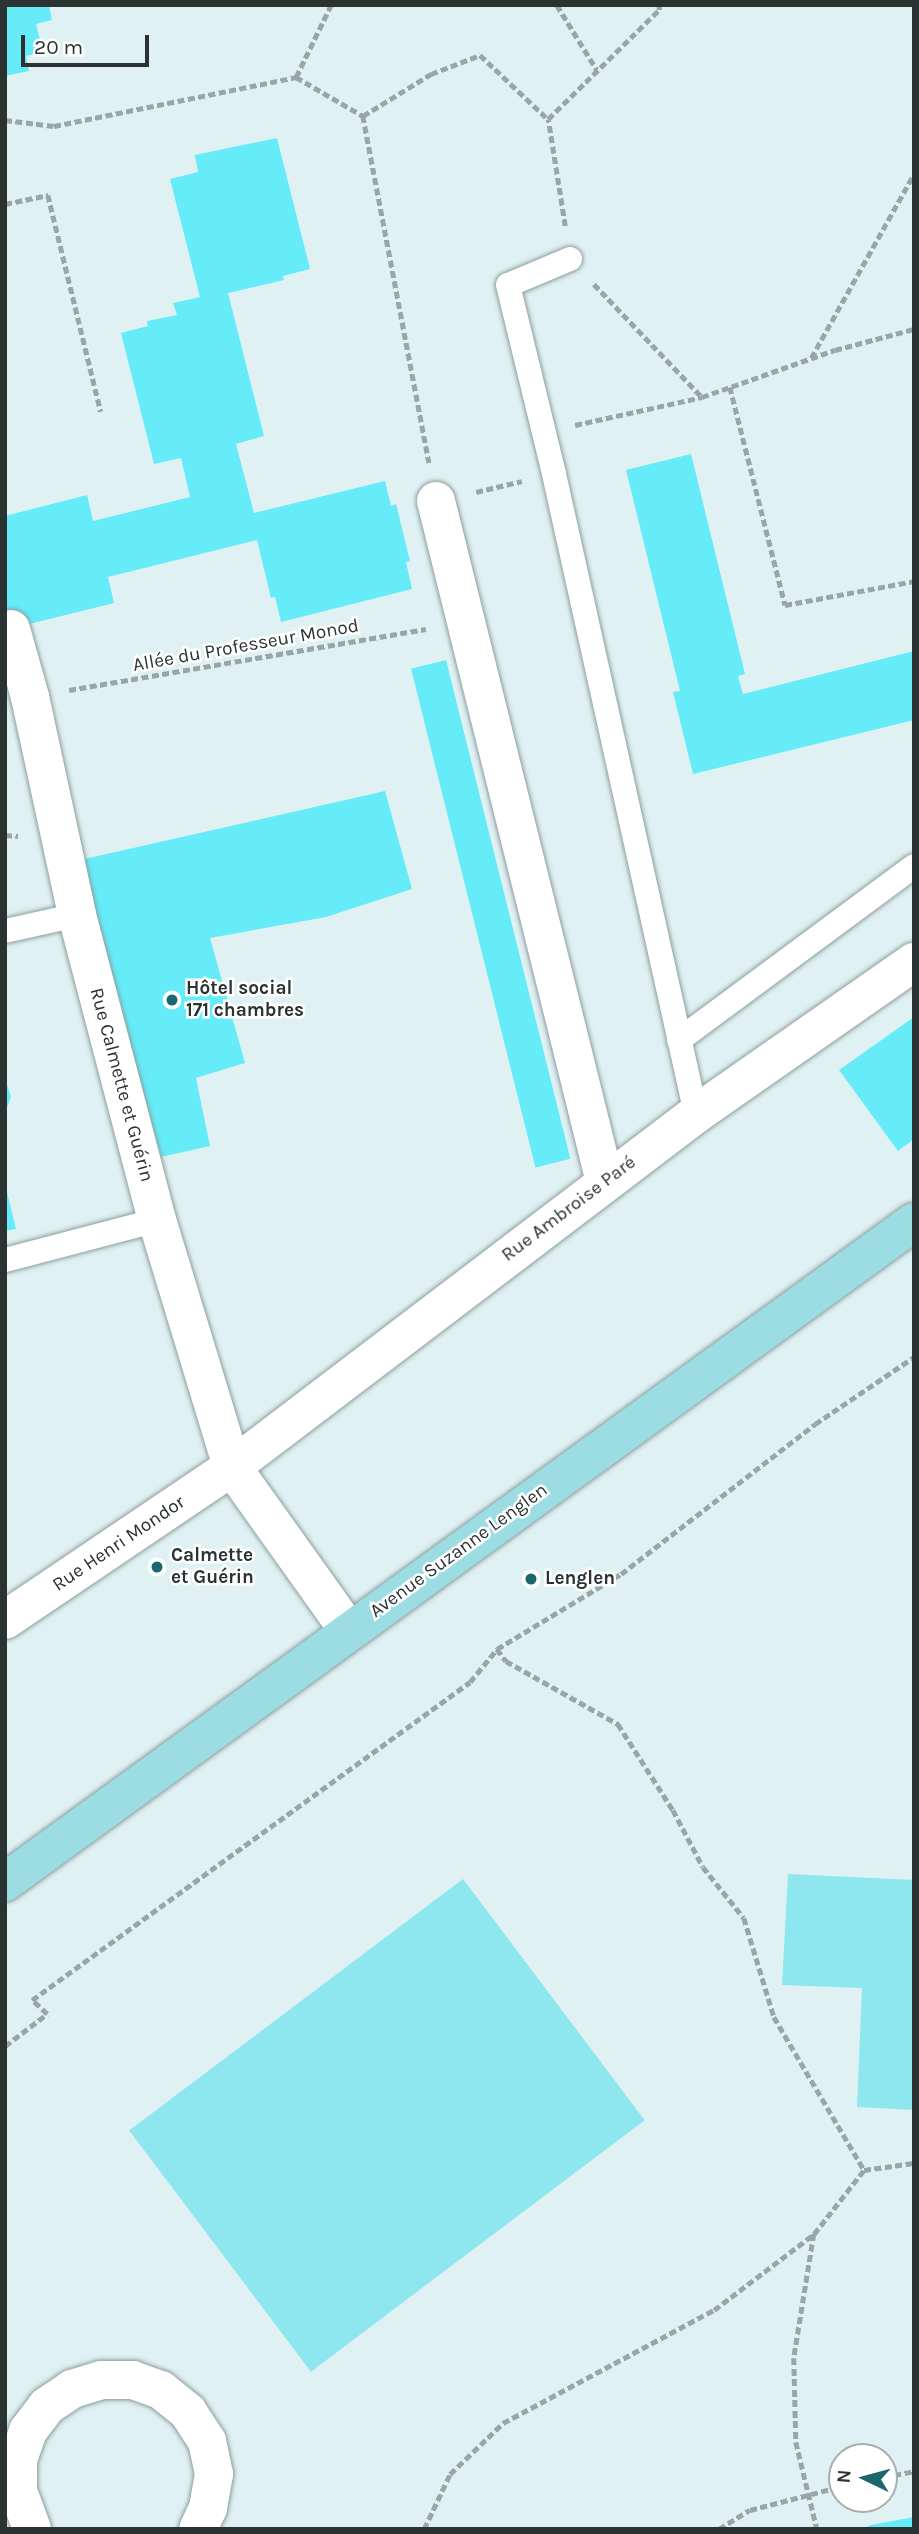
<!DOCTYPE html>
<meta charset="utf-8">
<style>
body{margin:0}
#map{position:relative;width:919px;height:2534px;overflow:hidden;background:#e0f1f3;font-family:Karla,sans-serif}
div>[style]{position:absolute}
.green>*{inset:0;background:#8ee6ef;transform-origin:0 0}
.building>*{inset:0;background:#65ecf8;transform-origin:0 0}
.path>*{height:4.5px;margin-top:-2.25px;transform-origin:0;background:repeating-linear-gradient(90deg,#99a6a7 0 7px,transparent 0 10.5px)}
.roads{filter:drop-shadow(0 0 2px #8d9e9f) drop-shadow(0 0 2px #8d9e9f)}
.service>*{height:24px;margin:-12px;padding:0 12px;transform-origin:12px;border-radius:12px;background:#fff}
.minor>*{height:38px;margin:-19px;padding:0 19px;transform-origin:19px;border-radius:19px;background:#fff}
.primary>*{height:38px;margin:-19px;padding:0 19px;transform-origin:19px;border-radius:19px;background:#9cdde3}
.dots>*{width:19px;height:19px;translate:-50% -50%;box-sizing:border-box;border:4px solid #fff;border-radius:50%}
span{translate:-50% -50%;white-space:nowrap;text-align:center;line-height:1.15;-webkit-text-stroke:5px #fff;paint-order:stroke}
.street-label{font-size:19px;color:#2b3232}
.poi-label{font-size:19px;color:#2b3232;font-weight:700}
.left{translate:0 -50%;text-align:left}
.frame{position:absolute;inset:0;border:7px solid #2b3232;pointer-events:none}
.north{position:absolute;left:828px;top:2443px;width:70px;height:70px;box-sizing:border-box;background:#fff;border:2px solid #aaadad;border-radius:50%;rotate:275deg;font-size:19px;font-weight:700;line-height:28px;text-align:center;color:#2b3232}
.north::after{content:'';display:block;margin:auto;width:24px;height:32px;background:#1a676e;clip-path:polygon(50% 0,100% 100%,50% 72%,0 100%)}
.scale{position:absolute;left:21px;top:35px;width:128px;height:32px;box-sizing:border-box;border:4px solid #2b3232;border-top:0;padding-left:9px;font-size:21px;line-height:24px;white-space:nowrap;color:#2b3232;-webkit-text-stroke:5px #fff;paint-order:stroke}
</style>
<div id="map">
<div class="green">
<div style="clip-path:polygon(788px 1874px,914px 1880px,914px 2110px,857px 2107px,862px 1988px,782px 1985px)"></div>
<div style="left:463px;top:1879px;width:302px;height:418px;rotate:53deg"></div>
</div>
<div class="building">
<div style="clip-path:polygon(5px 5px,49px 5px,52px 20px,36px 24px,43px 52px,26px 56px,29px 71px,5px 76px)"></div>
<div style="clip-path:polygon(277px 138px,310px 269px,283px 276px,284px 280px,228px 293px,264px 436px,236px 444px,254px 513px,385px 481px,391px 506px,396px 504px,410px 561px,406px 562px,412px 589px,281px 622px,275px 597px,271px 598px,257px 540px,108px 577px,114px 603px,5px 630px,5px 516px,87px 495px,93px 521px,190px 497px,181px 458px,154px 464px,121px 333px,148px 326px,147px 321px,177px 315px,173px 303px,200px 297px,170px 179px,198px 172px,195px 155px)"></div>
<div style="clip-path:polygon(691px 454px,745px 674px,738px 676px,743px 694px,914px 651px,914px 720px,693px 774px,673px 692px,680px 691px,626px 470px)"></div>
<div style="left:446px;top:660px;width:514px;height:36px;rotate:76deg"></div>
<div style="clip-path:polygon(385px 791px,412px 889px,326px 917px,210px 938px,245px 1063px,196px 1078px,210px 1146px,161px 1157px,80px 860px)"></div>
<div style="clip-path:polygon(914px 1017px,914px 1139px,898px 1151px,839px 1070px)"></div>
<div style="clip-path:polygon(5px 1078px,11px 1097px,5px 1113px)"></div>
<div style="clip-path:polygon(6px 1188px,16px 1229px,5px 1231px,5px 1189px)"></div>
<div style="clip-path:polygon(914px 2517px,914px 2529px,862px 2529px,871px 2525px)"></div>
</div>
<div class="path">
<div style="left:557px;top:5px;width:76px;rotate:58.4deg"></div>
<div style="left:296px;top:77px;width:78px;rotate:30.2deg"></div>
<div style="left:363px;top:116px;width:80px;rotate:-31.7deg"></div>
<div style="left:431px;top:74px;width:53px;rotate:-21.2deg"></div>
<div style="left:480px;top:55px;width:93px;rotate:43.3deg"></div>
<div style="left:363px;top:116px;width:353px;rotate:79.2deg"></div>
<div style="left:5px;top:120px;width:49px;rotate:7deg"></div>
<div style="left:54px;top:126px;width:247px;rotate:-11.4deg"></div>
<div style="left:296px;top:77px;width:80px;rotate:-64.1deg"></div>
<div style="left:5px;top:204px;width:44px;rotate:-11.8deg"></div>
<div style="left:48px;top:195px;width:223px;rotate:76.3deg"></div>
<div style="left:565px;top:226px;width:108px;rotate:-99deg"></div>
<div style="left:548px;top:119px;width:156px;rotate:-44.5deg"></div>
<div style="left:659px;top:10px;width:5px;rotate:-90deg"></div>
<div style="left:594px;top:284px;width:156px;rotate:46.3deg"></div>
<div style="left:811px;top:358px;width:211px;rotate:-60.8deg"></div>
<div style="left:730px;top:387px;width:225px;rotate:75.8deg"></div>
<div style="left:785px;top:605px;width:131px;rotate:-10.5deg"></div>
<div style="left:575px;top:425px;width:130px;rotate:-12.4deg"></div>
<div style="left:702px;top:397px;width:141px;rotate:-19.5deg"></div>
<div style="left:835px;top:350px;width:82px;rotate:-14.9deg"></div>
<div style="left:476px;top:492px;width:47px;rotate:-13.4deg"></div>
<div style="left:69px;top:690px;width:362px;rotate:-9.7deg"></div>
<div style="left:5px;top:835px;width:13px;rotate:4deg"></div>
<div style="left:497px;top:1649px;width:15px;rotate:53deg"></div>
<div style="left:506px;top:1661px;width:129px;rotate:29.4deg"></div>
<div style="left:618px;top:1724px;width:102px;rotate:57.4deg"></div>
<div style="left:673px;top:1810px;width:64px;rotate:62.2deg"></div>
<div style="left:703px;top:1867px;width:65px;rotate:51.2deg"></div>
<div style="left:744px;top:1918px;width:103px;rotate:73.1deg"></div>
<div style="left:774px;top:2017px;width:178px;rotate:59.5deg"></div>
<div style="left:5px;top:2046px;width:53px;rotate:-37.3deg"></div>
<div style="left:47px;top:2014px;width:21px;rotate:-137deg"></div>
<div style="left:32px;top:2000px;width:541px;rotate:-35.98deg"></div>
<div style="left:470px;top:1682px;width:43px;rotate:-50.7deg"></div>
<div style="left:497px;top:1649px;width:145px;rotate:-31.2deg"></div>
<div style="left:621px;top:1574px;width:245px;rotate:-37.7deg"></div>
<div style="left:815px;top:1424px;width:120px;rotate:-34.1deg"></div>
<div style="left:814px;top:2234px;width:81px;rotate:-52deg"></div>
<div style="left:864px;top:2170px;width:50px;rotate:-8deg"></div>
<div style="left:884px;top:2477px;width:31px;rotate:-11deg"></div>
<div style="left:424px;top:2529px;width:61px;rotate:-64.7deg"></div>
<div style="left:450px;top:2474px;width:74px;rotate:-43.9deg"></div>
<div style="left:503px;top:2423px;width:239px;rotate:-28.2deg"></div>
<div style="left:714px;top:2310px;width:126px;rotate:-37.2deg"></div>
<div style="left:814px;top:2234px;width:126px;rotate:99.2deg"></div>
<div style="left:794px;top:2358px;width:84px;rotate:88.6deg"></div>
<div style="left:796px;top:2442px;width:89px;rotate:76.4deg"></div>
<div style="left:719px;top:2529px;width:36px;rotate:-32deg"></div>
<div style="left:750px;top:2510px;width:95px;rotate:-14.6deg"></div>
</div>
<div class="roads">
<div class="service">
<div style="left:570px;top:259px;width:67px;rotate:157.2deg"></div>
<div style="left:508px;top:285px;width:195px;rotate:76.3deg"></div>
<div style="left:554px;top:474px;width:656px;rotate:77.49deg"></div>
<div style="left:5px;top:931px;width:74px;rotate:-12.5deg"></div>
<div style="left:679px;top:1040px;width:292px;rotate:-36.5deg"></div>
<div style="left:5px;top:1260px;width:157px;rotate:-14.7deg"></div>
</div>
<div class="minor">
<div style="left:436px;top:501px;width:702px;rotate:76.06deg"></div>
<div style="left:11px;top:629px;width:71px;rotate:74.4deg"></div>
<div style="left:30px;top:697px;width:223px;rotate:77.8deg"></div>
<div style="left:77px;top:915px;width:315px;rotate:75.3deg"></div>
<div style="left:157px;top:1220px;width:258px;rotate:73.1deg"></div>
<div style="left:232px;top:1467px;width:201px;rotate:54.5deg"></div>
<div style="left:5px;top:1620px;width:274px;rotate:-34deg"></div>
<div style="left:232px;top:1467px;width:583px;rotate:-37.26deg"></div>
<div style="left:696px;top:1114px;width:266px;rotate:-34.9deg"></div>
<div style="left:32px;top:2529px;width:40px;rotate:-110.2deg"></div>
<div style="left:18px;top:2491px;width:31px;rotate:-90deg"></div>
<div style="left:18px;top:2460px;width:31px;rotate:-71deg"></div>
<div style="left:28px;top:2431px;width:31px;rotate:-53deg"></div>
<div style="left:47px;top:2406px;width:30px;rotate:-34deg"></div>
<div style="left:72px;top:2389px;width:30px;rotate:-17deg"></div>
<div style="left:101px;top:2380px;width:32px"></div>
<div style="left:133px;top:2380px;width:30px;rotate:20deg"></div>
<div style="left:161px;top:2390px;width:35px;rotate:39deg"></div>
<div style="left:188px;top:2412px;width:35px;rotate:57deg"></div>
<div style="left:207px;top:2441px;width:34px;rotate:78deg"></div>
<div style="left:214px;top:2474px;width:35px;rotate:100deg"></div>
<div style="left:208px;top:2508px;width:23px;rotate:115deg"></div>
</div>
<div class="primary">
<div style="left:5px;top:1882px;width:1123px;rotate:-35.98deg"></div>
</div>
</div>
<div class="dots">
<div style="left:172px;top:1000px;background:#1a676e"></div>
<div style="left:157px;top:1567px;background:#1a676e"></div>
<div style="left:531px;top:1579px;background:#1a676e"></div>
</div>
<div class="street-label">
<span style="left:246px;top:646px;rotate:-10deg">Allée du Professeur Monod</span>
<span style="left:121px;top:1085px;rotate:75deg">Rue Calmette et Guérin</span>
<span style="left:569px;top:1209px;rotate:-37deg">Rue Ambroise Paré</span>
<span style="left:119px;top:1544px;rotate:-34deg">Rue Henri Mondor</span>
<span style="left:459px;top:1551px;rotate:-36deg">Avenue Suzanne Lenglen</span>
</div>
<div class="poi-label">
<span class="left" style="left:186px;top:1000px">Hôtel social<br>171 chambres</span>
<span class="left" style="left:171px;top:1567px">Calmette<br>et Guérin</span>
<span class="left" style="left:545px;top:1579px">Lenglen</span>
</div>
<div class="frame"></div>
<div class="north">N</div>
<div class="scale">20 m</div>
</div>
